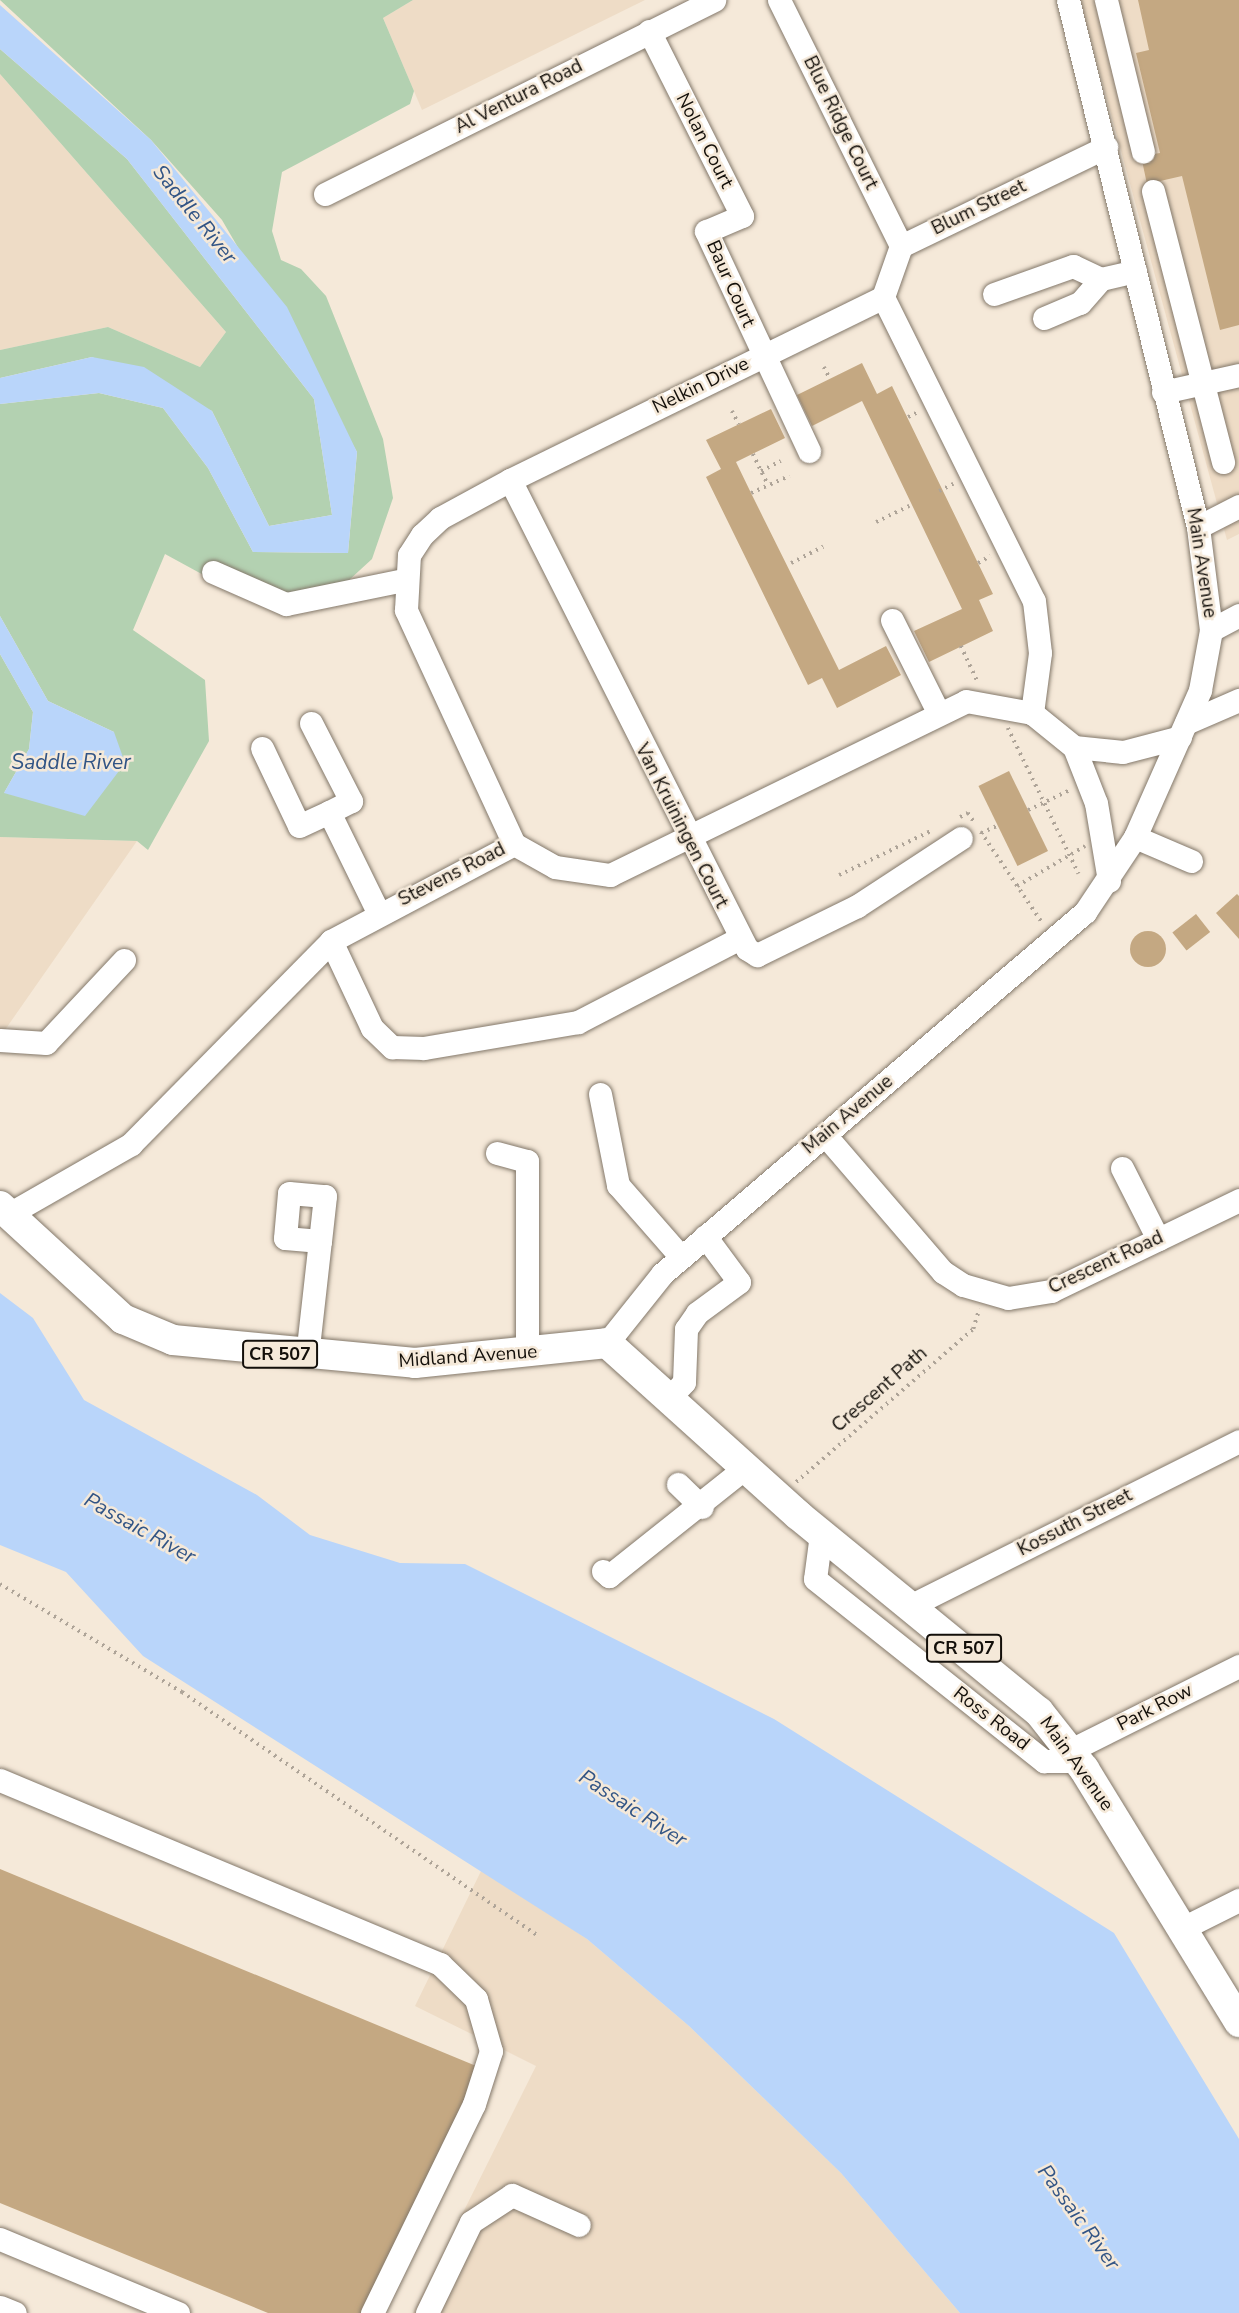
<!DOCTYPE html>
<style>
body{margin:0}
#map{position:relative;width:1239px;height:2313px;overflow:hidden;background:#f5e9d9;font-family:"Nunito Sans",sans-serif}
div>[style]{position:absolute}
.built>*{inset:0;background:#eedcc6}
.green>*{inset:0;background:#b3d1b1}
.water>*{inset:0;background:#b9d5fa}
.building>*{inset:0;background:#c4a882;transform-origin:0 0}
.round{border-radius:50%}
.path>*{height:3.5px;margin-top:-1.75px;transform-origin:0;background:repeating-linear-gradient(90deg,#aea498 0 2px,transparent 0 7px)}
.roads{filter:drop-shadow(0 0 2px #83786a) drop-shadow(0 0 2px #83786a)}
.minor>*{height:23px;margin:-11.5px;padding:0 11.5px;transform-origin:11.5px;border-radius:11.5px;background:#fff}
.major>*{height:30px;margin:-15px;padding:0 15px;transform-origin:15px;border-radius:15px;background:#fff}
span{translate:-50% -50%;white-space:nowrap;text-align:center;line-height:1.15;-webkit-text-stroke:5px #f5e9d9;paint-order:stroke}
.shield-label span{padding:2px 5px;background:#f5e9d9;border:2px solid;border-radius:5px;-webkit-text-stroke-width:0}
.shield-label{font-size:18px;color:#130f0a;font-weight:700}
.street-label{font-size:19px;color:#130f0a}
.water-label{font-size:21px;color:#315485;font-style:italic}
</style>
<div id="map">
<div class="built">
<div style="clip-path:polygon(413px 0,645px 0,422px 110px,383px 18px)"></div>
<div style="clip-path:polygon(1080px 0,1239px 0,1239px 534px,1227px 540px)"></div>
<div style="clip-path:polygon(0 74px,226px 332px,200px 367px,108px 327px,0 350px)"></div>
<div style="clip-path:polygon(0 837px,137px 841px,0 1037px)"></div>
<div style="clip-path:polygon(483px 1867px,587px 1939px,689px 2026px,841px 2173px,960px 2313px,413px 2313px,536px 2066px,415px 2006px)"></div>
</div>
<div class="green">
<div style="clip-path:polygon(0 0,413px 0,383px 18px,414px 91px,410px 104px,282px 172px,272px 231px,281px 260px,301px 269px,326px 296px,383px 439px,393px 498px,372px 559px,336px 592px,242px 596px,165px 554px,133px 630px,205px 680px,209px 741px,148px 850px,137px 841px,0 837px,0 654px,33px 712px,29px 749px,4px 793px,114px 732px,48px 701px,0 616px,0 404px,99px 393px,163px 408px,208px 468px,253px 552px,348px 553px,357px 452px,222px 220px,151px 140px)"></div>
<div style="clip-path:polygon(0 49px,127px 159px,314px 399px,332px 515px,269px 526px,212px 411px,92px 357px,0 378px,0 350px,108px 327px,200px 367px,226px 332px,0 74px)"></div>
</div>
<div class="water">
<div style="clip-path:polygon(0 5px,151px 140px,287px 307px,357px 452px,348px 553px,253px 552px,208px 468px,163px 408px,99px 393px,0 404px,0 378px,92px 357px,144px 367px,212px 411px,269px 526px,332px 515px,314px 399px,127px 159px,0 49px)"></div>
<div style="clip-path:polygon(0 616px,48px 701px,114px 732px,125px 763px,85px 816px,4px 793px,29px 749px,33px 712px,0 654px)"></div>
<div style="clip-path:polygon(0 1293px,33px 1318px,84px 1400px,257px 1495px,310px 1535px,400px 1563px,465px 1564px,774px 1719px,1114px 1933px,1239px 2139px,1239px 2313px,960px 2313px,841px 2173px,689px 2026px,587px 1939px,143px 1656px,66px 1572px,0 1545px)"></div>
</div>
<div class="building">
<div style="clip-path:polygon(1138px 0,1239px 0,1239px 325px,1220px 330px,1182px 176px,1147px 184px,1141px 156px,1160px 153px,1136px 53px,1149px 50px)"></div>
<div style="clip-path:polygon(862px 363px,877px 394px,892px 386px,993px 594px,979px 600px,993px 631px,929px 662px,914px 631px,962px 609px,862px 401px,812px 426px,797px 395px)"></div>
<div style="clip-path:polygon(771px 409px,785px 438px,736px 462px,751px 493px,839px 670px,886px 646px,901px 675px,837px 708px,822px 678px,808px 685px,706px 477px,721px 469px,706px 440px)"></div>
<div style="left:1009px;top:771px;width:89px;height:34px;rotate:64deg"></div>
<div style="clip-path:polygon(1237px 894px,1239px 896px,1239px 939px,1216px 913px)"></div>
<div style="left:1196px;top:914px;width:23px;height:30px;rotate:52deg"></div>
<div class="round" style="left:1130px;top:931px;width:36px;height:36px"></div>
<div style="clip-path:polygon(0 1869px,481px 2068px,366px 2313px,268px 2313px,0 2203px)"></div>
</div>
<div class="path">
<div style="left:824px;top:367px;width:13px;rotate:63deg"></div>
<div style="left:732px;top:411px;width:15px;rotate:62deg"></div>
<div style="left:908px;top:417px;width:11px;rotate:-27deg"></div>
<div style="left:753px;top:454px;width:34px;rotate:64deg"></div>
<div style="left:761px;top:471px;width:22px;rotate:-27deg"></div>
<div style="left:939px;top:491px;width:16px;rotate:-27deg"></div>
<div style="left:751px;top:493px;width:42px;rotate:-24.1deg"></div>
<div style="left:876px;top:522px;width:37px;rotate:-26deg"></div>
<div style="left:791px;top:563px;width:36px;rotate:-27deg"></div>
<div style="left:978px;top:563px;width:14px;rotate:-30deg"></div>
<div style="left:961px;top:646px;width:40px;rotate:65deg"></div>
<div style="left:1008px;top:728px;width:162px;rotate:64.1deg"></div>
<div style="left:1028px;top:810px;width:47px;rotate:-25.5deg"></div>
<div style="left:960px;top:817px;width:9px;rotate:-27deg"></div>
<div style="left:968px;top:813px;width:11px;rotate:56deg"></div>
<div style="left:981px;top:832px;width:111px;rotate:56deg"></div>
<div style="left:981px;top:833px;width:17px;rotate:-24deg"></div>
<div style="left:839px;top:875px;width:102px;rotate:-25.6deg"></div>
<div style="left:1017px;top:886px;width:79px;rotate:-30.5deg"></div>
<div style="left:796px;top:1482px;width:234px;rotate:-40.8deg"></div>
<div style="left:973px;top:1329px;width:21px;rotate:-73deg"></div>
<div style="left:0;top:1584px;width:212px;rotate:30.7deg"></div>
<div style="left:182px;top:1692px;width:432px;rotate:34.4deg"></div>
</div>
<div class="roads">
<div class="minor">
<div style="left:779px;top:0;width:275px;rotate:63.6deg"></div>
<div style="left:1106px;top:0;width:156px;rotate:76.3deg"></div>
<div style="left:649px;top:31px;width:207px;rotate:63.3deg"></div>
<div style="left:742px;top:216px;width:39px;rotate:157deg"></div>
<div style="left:706px;top:231px;width:243px;rotate:64.9deg"></div>
<div style="left:1153px;top:191px;width:280px;rotate:75.5deg"></div>
<div style="left:325px;top:194px;width:435px;rotate:-26.5deg"></div>
<div style="left:994px;top:294px;width:84px;rotate:-19.5deg"></div>
<div style="left:1073px;top:266px;width:31px;rotate:25deg"></div>
<div style="left:1101px;top:279px;width:35px;rotate:-13deg"></div>
<div style="left:883px;top:297px;width:339px;rotate:63.6deg"></div>
<div style="left:1034px;top:601px;width:52px;rotate:83.4deg"></div>
<div style="left:1040px;top:653px;width:61px;rotate:97.6deg"></div>
<div style="left:883px;top:297px;width:54px;rotate:-70.6deg"></div>
<div style="left:901px;top:246px;width:228px;rotate:-25.8deg"></div>
<div style="left:1044px;top:318px;width:39px;rotate:-23deg"></div>
<div style="left:1080px;top:303px;width:32px;rotate:-49deg"></div>
<div style="left:1163px;top:392px;width:78px;rotate:-12.6deg"></div>
<div style="left:510px;top:480px;width:525px;rotate:63.19deg"></div>
<div style="left:747px;top:949px;width:12px;rotate:31deg"></div>
<div style="left:757px;top:955px;width:111px;rotate:-26.1deg"></div>
<div style="left:857px;top:906px;width:124px;rotate:-33.2deg"></div>
<div style="left:1198px;top:527px;width:46px;rotate:-27.1deg"></div>
<div style="left:213px;top:572px;width:80px;rotate:23.7deg"></div>
<div style="left:286px;top:604px;width:120px;rotate:-11.5deg"></div>
<div style="left:892px;top:620px;width:103px;rotate:63.4deg"></div>
<div style="left:1211px;top:630px;width:32px;rotate:-28deg"></div>
<div style="left:311px;top:723px;width:88px;rotate:62.9deg"></div>
<div style="left:351px;top:801px;width:25px;rotate:153deg"></div>
<div style="left:329px;top:812px;width:111px;rotate:63.9deg"></div>
<div style="left:1186px;top:723px;width:58px;rotate:-23.5deg"></div>
<div style="left:1074px;top:747px;width:60px;rotate:68.6deg"></div>
<div style="left:1096px;top:803px;width:79px;rotate:80.5deg"></div>
<div style="left:262px;top:748px;width:86px;rotate:64.6deg"></div>
<div style="left:299px;top:826px;width:33px;rotate:-25deg"></div>
<div style="left:1135px;top:837px;width:61px;rotate:23.2deg"></div>
<div style="left:514px;top:844px;width:258px;rotate:-114.8deg"></div>
<div style="left:406px;top:610px;width:55px;rotate:-86.9deg"></div>
<div style="left:409px;top:555px;width:24px;rotate:-57deg"></div>
<div style="left:422px;top:535px;width:25px;rotate:-43deg"></div>
<div style="left:440px;top:518px;width:80px;rotate:-28.5deg"></div>
<div style="left:510px;top:480px;width:415px;rotate:-26.1deg"></div>
<div style="left:331px;top:941px;width:96px;rotate:64.8deg"></div>
<div style="left:372px;top:1028px;width:28px;rotate:44deg"></div>
<div style="left:392px;top:1047px;width:32px;rotate:2deg"></div>
<div style="left:424px;top:1048px;width:156px;rotate:-9.6deg"></div>
<div style="left:578px;top:1022px;width:180px;rotate:-27.4deg"></div>
<div style="left:0;top:1040px;width:46px;rotate:3.7deg"></div>
<div style="left:46px;top:1043px;width:114px;rotate:-46.8deg"></div>
<div style="left:600px;top:1094px;width:93px;rotate:78.8deg"></div>
<div style="left:618px;top:1185px;width:96px;rotate:48.8deg"></div>
<div style="left:825px;top:1135px;width:181px;rotate:49.3deg"></div>
<div style="left:943px;top:1272px;width:24px;rotate:33deg"></div>
<div style="left:963px;top:1285px;width:47px;rotate:16.1deg"></div>
<div style="left:1008px;top:1298px;width:44px;rotate:-9.2deg"></div>
<div style="left:1051px;top:1291px;width:209px;rotate:-25.8deg"></div>
<div style="left:497px;top:1153px;width:31px;rotate:15deg"></div>
<div style="left:527px;top:1161px;width:193px;rotate:90deg"></div>
<div style="left:1122px;top:1168px;width:80px;rotate:63.1deg"></div>
<div style="left:289px;top:1193px;width:36px;rotate:5deg"></div>
<div style="left:325px;top:1196px;width:45px;rotate:96.3deg"></div>
<div style="left:320px;top:1241px;width:35px;rotate:-175deg"></div>
<div style="left:285px;top:1238px;width:45px;rotate:-84.9deg"></div>
<div style="left:9px;top:1214px;width:141px;rotate:-29.8deg"></div>
<div style="left:131px;top:1144px;width:285px;rotate:-45.4deg"></div>
<div style="left:331px;top:941px;width:207px;rotate:-27.9deg"></div>
<div style="left:514px;top:844px;width:47px;rotate:29.3deg"></div>
<div style="left:555px;top:867px;width:56px;rotate:8.3deg"></div>
<div style="left:610px;top:875px;width:396px;rotate:-26deg"></div>
<div style="left:966px;top:701px;width:67px;rotate:10.3deg"></div>
<div style="left:1032px;top:713px;width:54px;rotate:39deg"></div>
<div style="left:1074px;top:747px;width:49px;rotate:5.8deg"></div>
<div style="left:1123px;top:752px;width:59px;rotate:-14.7deg"></div>
<div style="left:607px;top:1343px;width:88px;rotate:-51.4deg"></div>
<div style="left:662px;top:1274px;width:557px;rotate:-40.56deg"></div>
<div style="left:1085px;top:912px;width:90px;rotate:-56.3deg"></div>
<div style="left:1135px;top:837px;width:161px;rotate:-66.1deg"></div>
<div style="left:1200px;top:690px;width:61px;rotate:-79.6deg"></div>
<div style="left:1211px;top:630px;width:104px;rotate:-97.2deg"></div>
<div style="left:1198px;top:527px;width:543px;rotate:-103.86deg"></div>
<div style="left:307px;top:1356px;width:116px;rotate:-83.6deg"></div>
<div style="left:671px;top:1396px;width:19px;rotate:-47deg"></div>
<div style="left:684px;top:1382px;width:53px;rotate:-87.8deg"></div>
<div style="left:686px;top:1329px;width:19px;rotate:-55deg"></div>
<div style="left:697px;top:1313px;width:52px;rotate:-36.4deg"></div>
<div style="left:739px;top:1282px;width:57px;rotate:-126.5deg"></div>
<div style="left:678px;top:1484px;width:33px;rotate:44deg"></div>
<div style="left:821px;top:1534px;width:45px;rotate:97.6deg"></div>
<div style="left:815px;top:1579px;width:293px;rotate:38.5deg"></div>
<div style="left:1044px;top:1761px;width:34px"></div>
<div style="left:603px;top:1571px;width:8px;rotate:40deg"></div>
<div style="left:609px;top:1576px;width:175px;rotate:-38.5deg"></div>
<div style="left:910px;top:1606px;width:368px;rotate:-26.6deg"></div>
<div style="left:1071px;top:1750px;width:188px;rotate:-26.6deg"></div>
<div style="left:0;top:1780px;width:477px;rotate:22.7deg"></div>
<div style="left:440px;top:1964px;width:50px;rotate:44.2deg"></div>
<div style="left:476px;top:1999px;width:54px;rotate:73.9deg"></div>
<div style="left:491px;top:2051px;width:56px;rotate:107.8deg"></div>
<div style="left:474px;top:2104px;width:233px;rotate:116deg"></div>
<div style="left:1183px;top:1928px;width:63px;rotate:-26.6deg"></div>
<div style="left:0;top:2239px;width:193px;rotate:22.6deg"></div>
<div style="left:0;top:2307px;width:16px;rotate:22deg"></div>
<div style="left:427px;top:2313px;width:101px;rotate:-64.2deg"></div>
<div style="left:471px;top:2222px;width:49px;rotate:-33.4deg"></div>
<div style="left:512px;top:2195px;width:73px;rotate:24.1deg"></div>
</div>
<div class="major">
<div style="left:0;top:1206px;width:167px;rotate:42.6deg"></div>
<div style="left:123px;top:1319px;width:54px;rotate:22.8deg"></div>
<div style="left:173px;top:1340px;width:243px;rotate:5.4deg"></div>
<div style="left:415px;top:1363px;width:193px;rotate:-5.9deg"></div>
<div style="left:607px;top:1343px;width:257px;rotate:42deg"></div>
<div style="left:798px;top:1515px;width:311px;rotate:39.3deg"></div>
<div style="left:1039px;top:1712px;width:73px;rotate:51.7deg"></div>
<div style="left:1084px;top:1769px;width:297px;rotate:58.5deg"></div>
</div>
</div>
<div class="shield-label">
<span style="left:280px;top:1354px">CR 507</span>
<span style="left:964px;top:1648px">CR 507</span>
</div>
<div class="street-label">
<span style="left:519px;top:97px;rotate:-27deg">Al Ventura Road</span>
<span style="left:840px;top:123px;rotate:64deg">Blue Ridge Court</span>
<span style="left:704px;top:141px;rotate:63deg">Nolan Court</span>
<span style="left:979px;top:208px;rotate:-26deg">Blum Street</span>
<span style="left:730px;top:284px;rotate:66deg">Baur Court</span>
<span style="left:701px;top:386px;rotate:-26deg">Nelkin Drive</span>
<span style="left:1201px;top:563px;rotate:81deg">Main Avenue</span>
<span style="left:681px;top:826px;rotate:63deg">Van Kruiningen Court</span>
<span style="left:452px;top:875px;rotate:-27deg">Stevens Road</span>
<span style="left:848px;top:1115px;rotate:-40deg">Main Avenue</span>
<span style="left:1106px;top:1263px;rotate:-25deg">Crescent Road</span>
<span style="left:468px;top:1357px;rotate:-4deg">Midland Avenue</span>
<span style="left:880px;top:1390px;rotate:-41deg">Crescent Path</span>
<span style="left:1075px;top:1523px;rotate:-27deg">Kossuth Street</span>
<span style="left:1155px;top:1708px;rotate:-27deg">Park Row</span>
<span style="left:991px;top:1719px;rotate:38deg">Ross Road</span>
<span style="left:1076px;top:1764px;rotate:54deg">Main Avenue</span>
</div>
<div class="water-label">
<span style="left:195px;top:214px;rotate:51deg">Saddle River</span>
<span style="left:71px;top:762px">Saddle River</span>
<span style="left:140px;top:1528px;rotate:29deg">Passaic River</span>
<span style="left:633px;top:1808px;rotate:33deg">Passaic River</span>
<span style="left:1079px;top:2217px;rotate:54deg">Passaic River</span>
</div>
</div>
